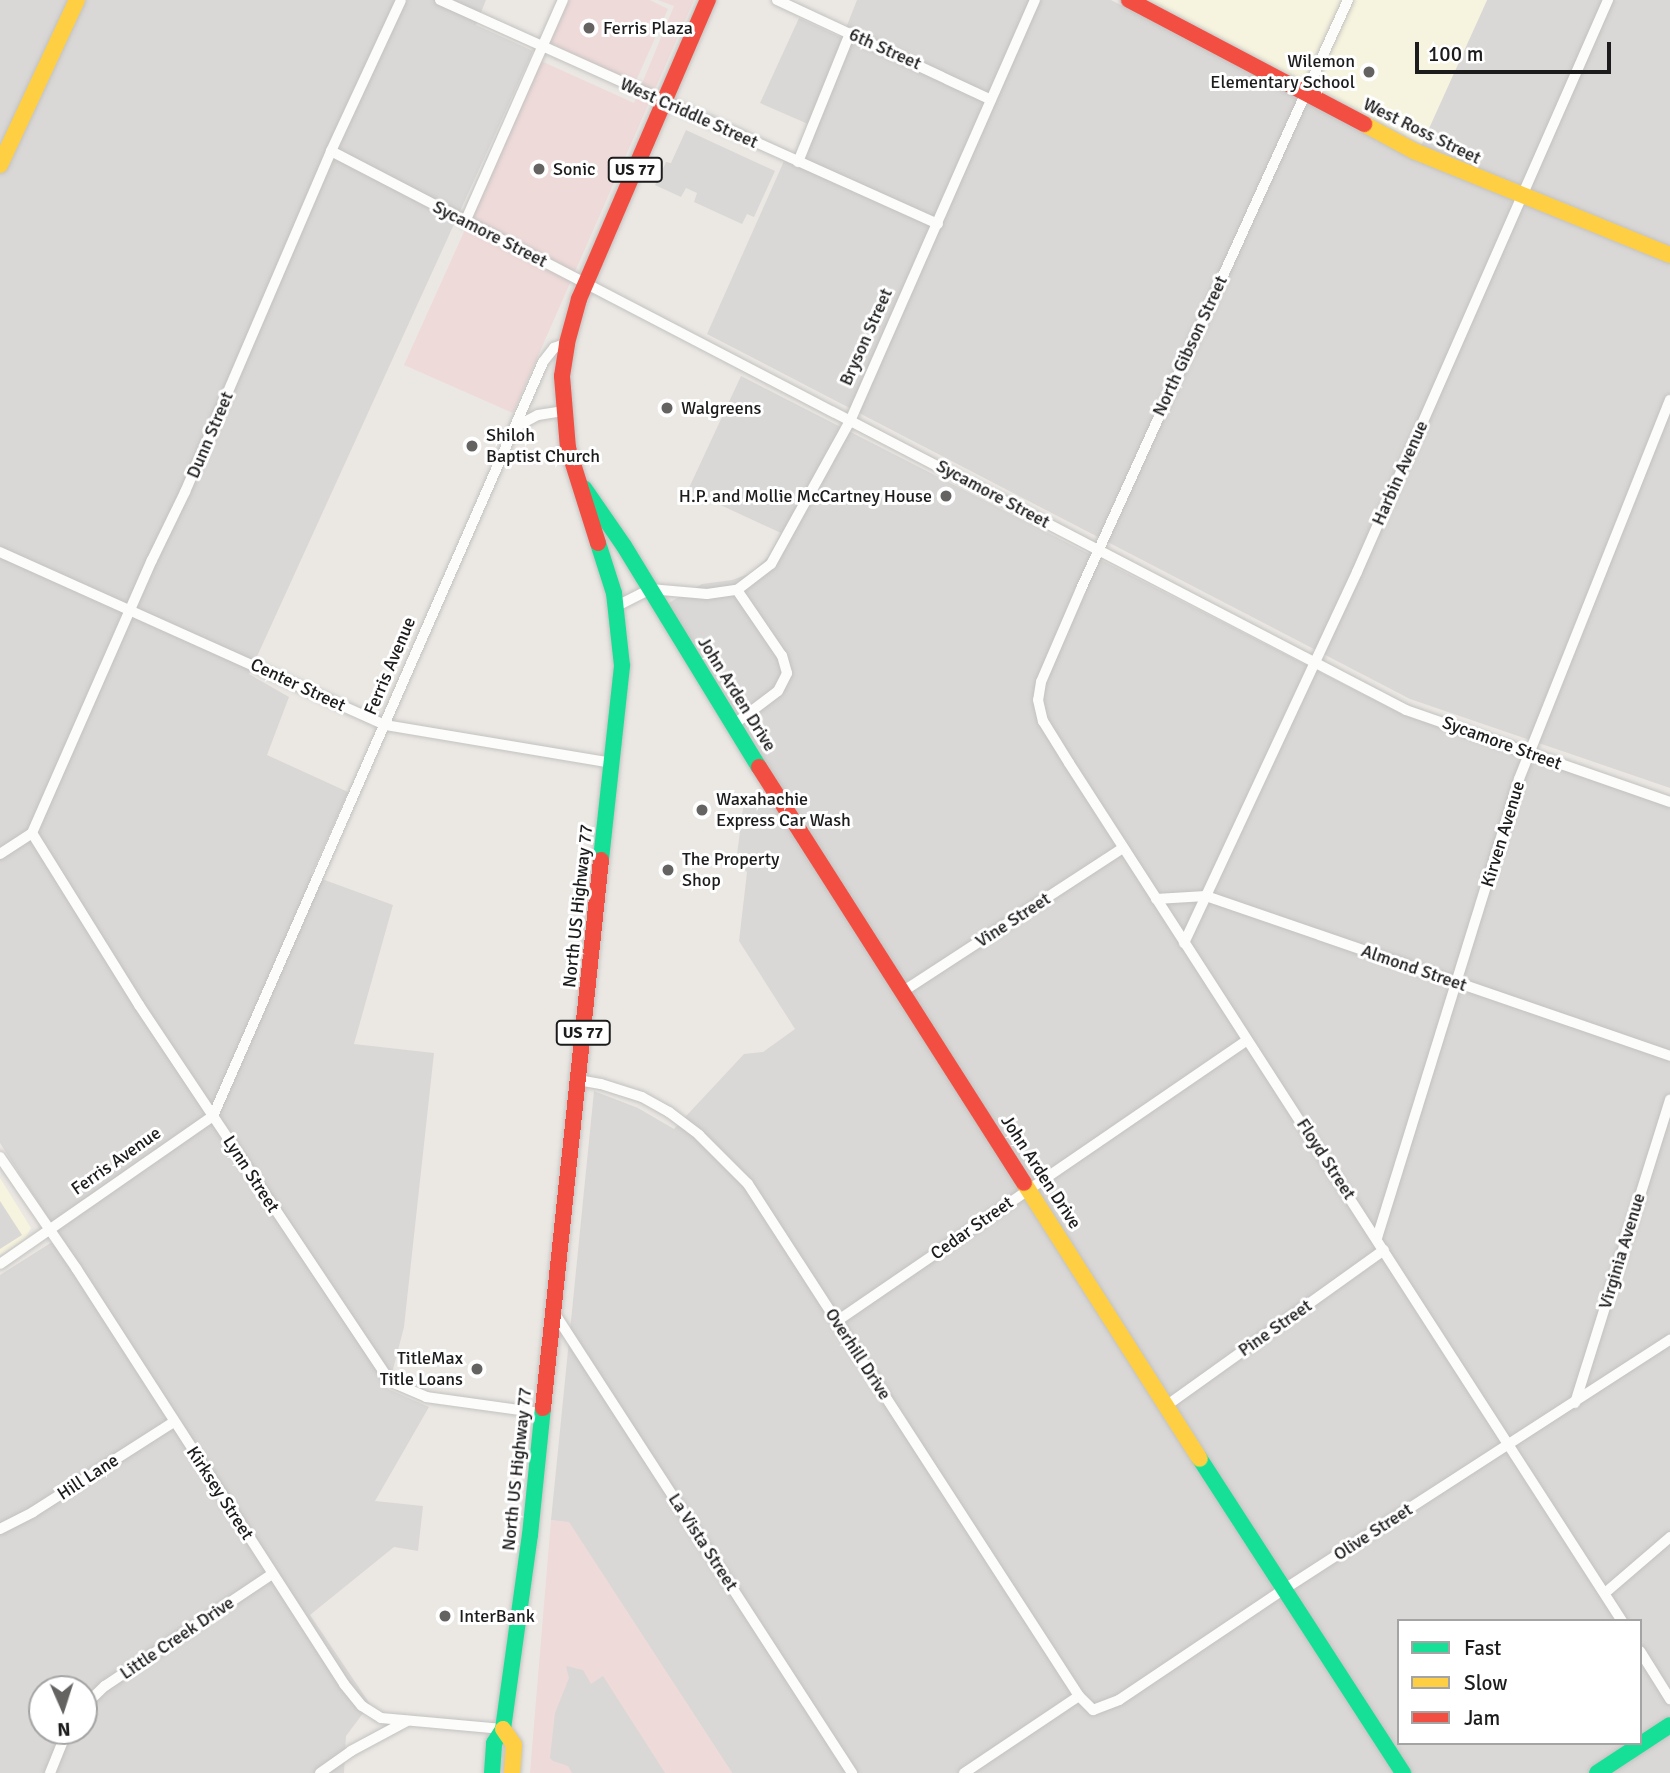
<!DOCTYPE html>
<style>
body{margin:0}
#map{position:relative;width:1670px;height:1773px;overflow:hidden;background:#ebe8e4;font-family:Signika,sans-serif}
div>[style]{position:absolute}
.residential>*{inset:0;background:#dad8d6}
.commercial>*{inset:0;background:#eedad9}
.education>*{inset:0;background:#f6f3de}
.religious>*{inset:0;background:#d9d8d6}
.roads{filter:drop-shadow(0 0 2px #c3c2c0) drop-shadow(0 0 2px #c3c2c0)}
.street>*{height:10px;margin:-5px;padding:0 5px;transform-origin:5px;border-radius:5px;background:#fcfcfb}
.fast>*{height:16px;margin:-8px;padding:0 8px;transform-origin:8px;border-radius:8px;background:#16e098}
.slow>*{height:16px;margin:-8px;padding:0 8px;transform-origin:8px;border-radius:8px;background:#ffcf43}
.jam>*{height:16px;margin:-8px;padding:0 8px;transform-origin:8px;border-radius:8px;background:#f24e42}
.dots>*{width:19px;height:19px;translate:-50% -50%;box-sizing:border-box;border:4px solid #fff;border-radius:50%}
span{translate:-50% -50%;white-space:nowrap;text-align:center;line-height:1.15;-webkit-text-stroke:6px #fff;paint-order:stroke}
.shield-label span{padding:2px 5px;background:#fff;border:2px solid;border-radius:5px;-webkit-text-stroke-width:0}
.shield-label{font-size:16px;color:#1c1c1c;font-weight:700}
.poi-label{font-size:18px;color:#1c1c1c}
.left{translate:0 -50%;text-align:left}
.right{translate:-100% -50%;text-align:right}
.street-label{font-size:18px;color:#1c1c1c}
.legend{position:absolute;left:1397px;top:1619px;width:245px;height:126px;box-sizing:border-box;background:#fff;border:2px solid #a4a4a4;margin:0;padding:9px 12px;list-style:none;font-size:21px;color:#1c1c1c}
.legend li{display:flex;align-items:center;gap:14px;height:35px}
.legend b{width:35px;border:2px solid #a4a4a4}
.north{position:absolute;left:28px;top:1675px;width:70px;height:70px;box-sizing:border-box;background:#fff;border:2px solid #a4a4a4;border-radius:50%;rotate:177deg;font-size:19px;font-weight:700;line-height:28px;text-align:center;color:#1c1c1c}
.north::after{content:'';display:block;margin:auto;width:24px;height:32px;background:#646362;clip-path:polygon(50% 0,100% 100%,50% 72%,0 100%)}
.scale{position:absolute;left:1415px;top:42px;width:196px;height:32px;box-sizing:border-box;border:4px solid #1c1c1c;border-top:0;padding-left:9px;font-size:21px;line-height:24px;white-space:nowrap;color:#1c1c1c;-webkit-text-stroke:5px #fff;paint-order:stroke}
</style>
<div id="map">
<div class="residential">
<div style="clip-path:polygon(evenodd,0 0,486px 0,476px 25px,533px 51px,249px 674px,289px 697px,267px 755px,348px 792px,311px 875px,393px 905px,354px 1044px,434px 1053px,404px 1327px,388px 1389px,429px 1407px,375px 1501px,423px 1506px,418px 1551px,394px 1547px,310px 1615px,370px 1704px,346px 1736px,344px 1773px,0 1773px,0 1275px,60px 1237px,0 1143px,0 0,42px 1689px,84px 1689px,84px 1731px,42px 1731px,42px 1689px)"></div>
<div style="clip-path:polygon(857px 0,1111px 0,1415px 158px,1487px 0,1670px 0,1670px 788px,1410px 699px,707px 334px,784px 161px,792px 164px,808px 124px,760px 103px,799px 18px,842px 38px)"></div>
<div style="clip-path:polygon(evenodd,741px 376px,1404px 715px,1670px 806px,1670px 1773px,1411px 1773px,1384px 1733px,1395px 1773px,732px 1773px,569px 1523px,551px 1520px,594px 1091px,638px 1108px,674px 1129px,744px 1054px,763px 1052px,795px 1029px,739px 941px,747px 872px,736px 862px,743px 808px,777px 785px,665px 605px,702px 584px,732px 580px,751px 573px,768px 557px,781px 533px,688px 490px,741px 376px,1399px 1621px,1640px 1621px,1640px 1743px,1399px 1743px,1399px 1621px)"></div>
</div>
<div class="commercial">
<div style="clip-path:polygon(569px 0,650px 0,668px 9px,635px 83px,550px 43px)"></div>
<div style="clip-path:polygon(658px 0,694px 0,513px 413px,404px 365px,541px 61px,634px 103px,674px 6px)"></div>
<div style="clip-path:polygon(551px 1520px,569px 1522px,732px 1773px,530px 1773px)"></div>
</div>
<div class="education">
<div style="clip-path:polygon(1144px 0,1487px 0,1422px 144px)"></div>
<div style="clip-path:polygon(0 1178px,31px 1228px,25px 1239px,0 1255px)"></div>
</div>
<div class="religious">
<div style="clip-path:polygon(686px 130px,775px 171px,754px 217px,747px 214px,742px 224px,694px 202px,697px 193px,686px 188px,681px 197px,655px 185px,666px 162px,671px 163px)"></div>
<div style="clip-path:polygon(0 1201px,22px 1235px,0 1249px)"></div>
<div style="clip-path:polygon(566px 1666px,583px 1670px,591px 1684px,603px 1676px,665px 1773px,572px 1773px,568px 1766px,553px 1761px,550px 1758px,555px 1713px,569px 1678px)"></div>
</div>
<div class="roads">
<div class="street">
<div style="left:440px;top:0;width:546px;rotate:24.22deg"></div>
<div style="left:777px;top:0;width:236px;rotate:25deg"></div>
<div style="left:1348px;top:0;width:647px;rotate:114.39deg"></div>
<div style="left:1081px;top:589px;width:101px;rotate:113.3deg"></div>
<div style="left:1041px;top:682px;width:18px;rotate:99deg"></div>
<div style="left:1038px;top:700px;width:22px;rotate:77deg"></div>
<div style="left:1043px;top:721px;width:49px;rotate:58.2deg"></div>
<div style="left:1069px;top:763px;width:1021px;rotate:57.2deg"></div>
<div style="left:331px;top:151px;width:1212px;rotate:27.47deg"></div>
<div style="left:1406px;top:710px;width:280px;rotate:19.2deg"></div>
<div style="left:798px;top:162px;width:139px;rotate:-68deg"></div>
<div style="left:465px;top:222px;width:243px;rotate:-66.2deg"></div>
<div style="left:519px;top:425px;width:21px;rotate:-28deg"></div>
<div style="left:538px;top:415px;width:25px;rotate:-9deg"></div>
<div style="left:0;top:552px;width:422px;rotate:24.2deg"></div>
<div style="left:385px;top:725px;width:230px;rotate:9.5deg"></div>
<div style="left:617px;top:606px;width:37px;rotate:-27deg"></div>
<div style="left:650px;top:589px;width:57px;rotate:5deg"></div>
<div style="left:707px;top:594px;width:30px;rotate:-8deg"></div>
<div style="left:737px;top:590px;width:43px;rotate:-37.4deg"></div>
<div style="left:771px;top:564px;width:166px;rotate:-61.1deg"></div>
<div style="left:851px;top:419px;width:458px;rotate:-66.3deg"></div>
<div style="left:733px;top:725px;width:56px;rotate:-37.1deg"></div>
<div style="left:778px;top:691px;width:20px;rotate:-63deg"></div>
<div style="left:787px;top:673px;width:18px;rotate:-106deg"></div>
<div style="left:782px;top:656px;width:80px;rotate:-124.3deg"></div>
<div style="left:32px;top:833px;width:203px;rotate:58.1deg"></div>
<div style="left:139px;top:1005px;width:446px;rotate:56.3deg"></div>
<div style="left:386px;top:1376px;width:13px;rotate:39deg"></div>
<div style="left:396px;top:1384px;width:33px;rotate:23deg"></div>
<div style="left:426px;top:1397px;width:117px;rotate:7.9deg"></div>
<div style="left:0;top:854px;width:38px;rotate:-33deg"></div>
<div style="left:32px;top:833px;width:298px;rotate:-66.3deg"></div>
<div style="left:152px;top:560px;width:76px;rotate:-64.1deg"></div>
<div style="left:185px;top:492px;width:371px;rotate:-66.8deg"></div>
<div style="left:331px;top:151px;width:166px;rotate:-65.1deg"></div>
<div style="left:1156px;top:899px;width:50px;rotate:-3.4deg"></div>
<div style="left:1206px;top:896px;width:491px;rotate:19deg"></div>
<div style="left:1184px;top:943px;width:409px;rotate:-65deg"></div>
<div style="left:1357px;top:572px;width:625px;rotate:-66.31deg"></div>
<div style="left:902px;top:992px;width:264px;rotate:-33.1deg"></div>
<div style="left:578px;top:1080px;width:23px;rotate:10deg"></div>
<div style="left:601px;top:1084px;width:43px;rotate:17.6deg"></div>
<div style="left:642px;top:1097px;width:31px;rotate:29deg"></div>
<div style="left:669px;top:1112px;width:38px;rotate:37deg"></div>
<div style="left:699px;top:1135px;width:69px;rotate:45deg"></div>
<div style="left:748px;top:1184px;width:610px;rotate:57.12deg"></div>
<div style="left:1079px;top:1696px;width:20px;rotate:45deg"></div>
<div style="left:1093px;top:1710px;width:28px;rotate:-21deg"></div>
<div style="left:1119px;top:1700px;width:197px;rotate:-33.9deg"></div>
<div style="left:1283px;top:1590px;width:461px;rotate:-32.9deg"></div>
<div style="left:0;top:1157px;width:135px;rotate:55.6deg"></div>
<div style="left:76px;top:1268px;width:495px;rotate:57.2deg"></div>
<div style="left:344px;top:1684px;width:28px;rotate:51deg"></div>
<div style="left:362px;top:1706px;width:22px;rotate:32deg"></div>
<div style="left:381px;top:1718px;width:122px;rotate:5.2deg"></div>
<div style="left:1377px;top:1238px;width:480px;rotate:-72.8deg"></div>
<div style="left:1519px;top:779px;width:408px;rotate:-68.3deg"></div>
<div style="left:0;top:1264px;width:259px;rotate:-34.8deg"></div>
<div style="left:213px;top:1116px;width:823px;rotate:-66.36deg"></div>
<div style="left:543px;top:362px;width:18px;rotate:-52deg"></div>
<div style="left:554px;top:348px;width:14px;rotate:-21deg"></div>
<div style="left:555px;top:1314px;width:547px;rotate:57.09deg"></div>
<div style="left:837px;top:1321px;width:497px;rotate:-34.4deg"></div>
<div style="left:1575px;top:1403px;width:318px;rotate:-72.6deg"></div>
<div style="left:1166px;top:1406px;width:268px;rotate:-35.6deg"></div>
<div style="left:0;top:1529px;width:37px;rotate:-27deg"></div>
<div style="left:33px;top:1512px;width:167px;rotate:-32.6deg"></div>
<div style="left:1605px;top:1593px;width:86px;rotate:-40.7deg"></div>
<div style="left:1640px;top:1651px;width:57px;rotate:58deg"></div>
<div style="left:84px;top:1706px;width:29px;rotate:-44deg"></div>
<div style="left:105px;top:1686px;width:201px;rotate:-33.8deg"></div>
<div style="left:50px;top:1773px;width:45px;rotate:-68deg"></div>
<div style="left:320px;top:1773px;width:38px;rotate:-35deg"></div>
<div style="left:351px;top:1751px;width:64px;rotate:-28.2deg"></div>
<div style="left:964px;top:1773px;width:138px;rotate:-33.8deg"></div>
</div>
<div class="fast">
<div style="left:584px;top:488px;width:70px;rotate:55.4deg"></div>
<div style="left:624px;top:546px;width:259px;rotate:58.6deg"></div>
<div style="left:598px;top:543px;width:52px;rotate:72.3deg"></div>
<div style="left:614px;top:593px;width:73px;rotate:83.7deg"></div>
<div style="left:622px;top:666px;width:195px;rotate:96.2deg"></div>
<div style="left:1200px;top:1459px;width:374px;rotate:57.1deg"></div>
<div style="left:492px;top:1773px;width:30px;rotate:-86deg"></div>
<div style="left:494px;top:1743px;width:17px;rotate:-57deg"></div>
<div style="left:503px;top:1729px;width:196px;rotate:-82.1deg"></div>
<div style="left:530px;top:1535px;width:128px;rotate:-84.2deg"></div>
<div style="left:1597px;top:1773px;width:87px;rotate:-33.3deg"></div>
</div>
<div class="slow">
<div style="left:1364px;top:124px;width:57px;rotate:28.4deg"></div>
<div style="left:1414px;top:151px;width:276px;rotate:22.1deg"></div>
<div style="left:0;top:165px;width:182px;rotate:-65deg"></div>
<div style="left:1024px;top:1183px;width:327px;rotate:57.5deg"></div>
<div style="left:503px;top:1729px;width:19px;rotate:55deg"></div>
<div style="left:514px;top:1745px;width:28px;rotate:94deg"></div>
</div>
<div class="jam">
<div style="left:1129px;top:0;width:266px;rotate:27.8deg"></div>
<div style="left:598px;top:543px;width:100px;rotate:-107.5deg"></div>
<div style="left:568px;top:448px;width:72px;rotate:-94.8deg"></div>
<div style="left:562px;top:376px;width:33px;rotate:-81deg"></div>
<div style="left:567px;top:343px;width:46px;rotate:-74.7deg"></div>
<div style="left:579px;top:299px;width:326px;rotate:-66.7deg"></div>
<div style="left:759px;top:767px;width:493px;rotate:57.5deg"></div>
<div style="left:543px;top:1408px;width:551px;rotate:-83.96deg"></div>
</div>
</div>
<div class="dots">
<div style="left:589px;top:28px;background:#646362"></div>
<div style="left:1369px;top:72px;background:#646362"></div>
<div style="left:539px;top:169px;background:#646362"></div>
<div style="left:667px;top:408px;background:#646362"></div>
<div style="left:472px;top:446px;background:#646362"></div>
<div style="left:946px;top:496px;background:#646362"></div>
<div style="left:702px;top:810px;background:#646362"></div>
<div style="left:668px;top:870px;background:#646362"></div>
<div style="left:477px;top:1369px;background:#646362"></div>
<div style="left:445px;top:1616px;background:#646362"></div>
</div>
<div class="shield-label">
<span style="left:635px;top:170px">US 77</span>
<span style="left:583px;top:1033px">US 77</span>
</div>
<div class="poi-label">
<span class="left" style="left:603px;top:28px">Ferris Plaza</span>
<span class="right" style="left:1355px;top:72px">Wilemon<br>Elementary School</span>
<span class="left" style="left:553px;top:169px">Sonic</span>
<span class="left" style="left:681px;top:408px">Walgreens</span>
<span class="left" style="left:486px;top:446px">Shiloh<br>Baptist Church</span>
<span class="right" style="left:932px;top:496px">H.P. and Mollie McCartney House</span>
<span class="left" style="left:716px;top:810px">Waxahachie<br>Express Car Wash</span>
<span class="left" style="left:682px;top:870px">The Property<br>Shop</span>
<span class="right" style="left:463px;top:1369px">TitleMax<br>Title Loans</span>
<span class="left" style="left:459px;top:1616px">InterBank</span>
</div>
<div class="street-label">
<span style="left:885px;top:49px;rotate:24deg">6th Street</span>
<span style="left:689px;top:113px;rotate:24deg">West Criddle Street</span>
<span style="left:1422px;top:131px;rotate:26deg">West Ross Street</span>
<span style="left:490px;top:234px;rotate:27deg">Sycamore Street</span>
<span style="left:866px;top:337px;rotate:-66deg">Bryson Street</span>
<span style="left:1190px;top:346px;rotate:-65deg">North Gibson Street</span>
<span style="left:210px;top:435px;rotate:-67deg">Dunn Street</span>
<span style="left:1400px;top:473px;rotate:-66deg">Harbin Avenue</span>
<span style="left:993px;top:494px;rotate:28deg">Sycamore Street</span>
<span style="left:390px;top:666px;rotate:-67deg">Ferris Avenue</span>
<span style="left:298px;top:685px;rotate:25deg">Center Street</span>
<span style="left:737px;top:694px;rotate:58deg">John Arden Drive</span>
<span style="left:1502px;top:743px;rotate:20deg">Sycamore Street</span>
<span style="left:1503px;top:834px;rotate:-73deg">Kirven Avenue</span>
<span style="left:578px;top:906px;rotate:-84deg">North US Highway 77</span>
<span style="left:1013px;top:920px;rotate:-33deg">Vine Street</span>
<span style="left:1414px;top:968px;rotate:19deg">Almond Street</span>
<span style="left:1326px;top:1159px;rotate:57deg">Floyd Street</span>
<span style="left:116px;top:1161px;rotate:-35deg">Ferris Avenue</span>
<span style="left:1041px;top:1172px;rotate:57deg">John Arden Drive</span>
<span style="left:251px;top:1174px;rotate:57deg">Lynn Street</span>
<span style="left:972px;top:1228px;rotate:-35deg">Cedar Street</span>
<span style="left:1622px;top:1251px;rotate:-73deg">Virginia Avenue</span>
<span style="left:1275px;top:1328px;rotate:-35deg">Pine Street</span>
<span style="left:858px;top:1354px;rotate:57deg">Overhill Drive</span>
<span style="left:517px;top:1469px;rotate:-84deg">North US Highway 77</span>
<span style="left:88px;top:1477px;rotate:-33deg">Hill Lane</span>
<span style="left:220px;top:1493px;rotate:57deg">Kirksey Street</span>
<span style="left:1373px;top:1532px;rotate:-33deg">Olive Street</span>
<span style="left:703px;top:1542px;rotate:57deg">La Vista Street</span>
<span style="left:177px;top:1638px;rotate:-34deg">Little Creek Drive</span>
</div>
<ul class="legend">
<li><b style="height:9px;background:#16e098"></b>Fast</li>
<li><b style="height:9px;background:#ffcf43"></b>Slow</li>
<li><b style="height:9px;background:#f24e42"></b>Jam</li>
</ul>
<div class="north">N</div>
<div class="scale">100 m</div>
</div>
